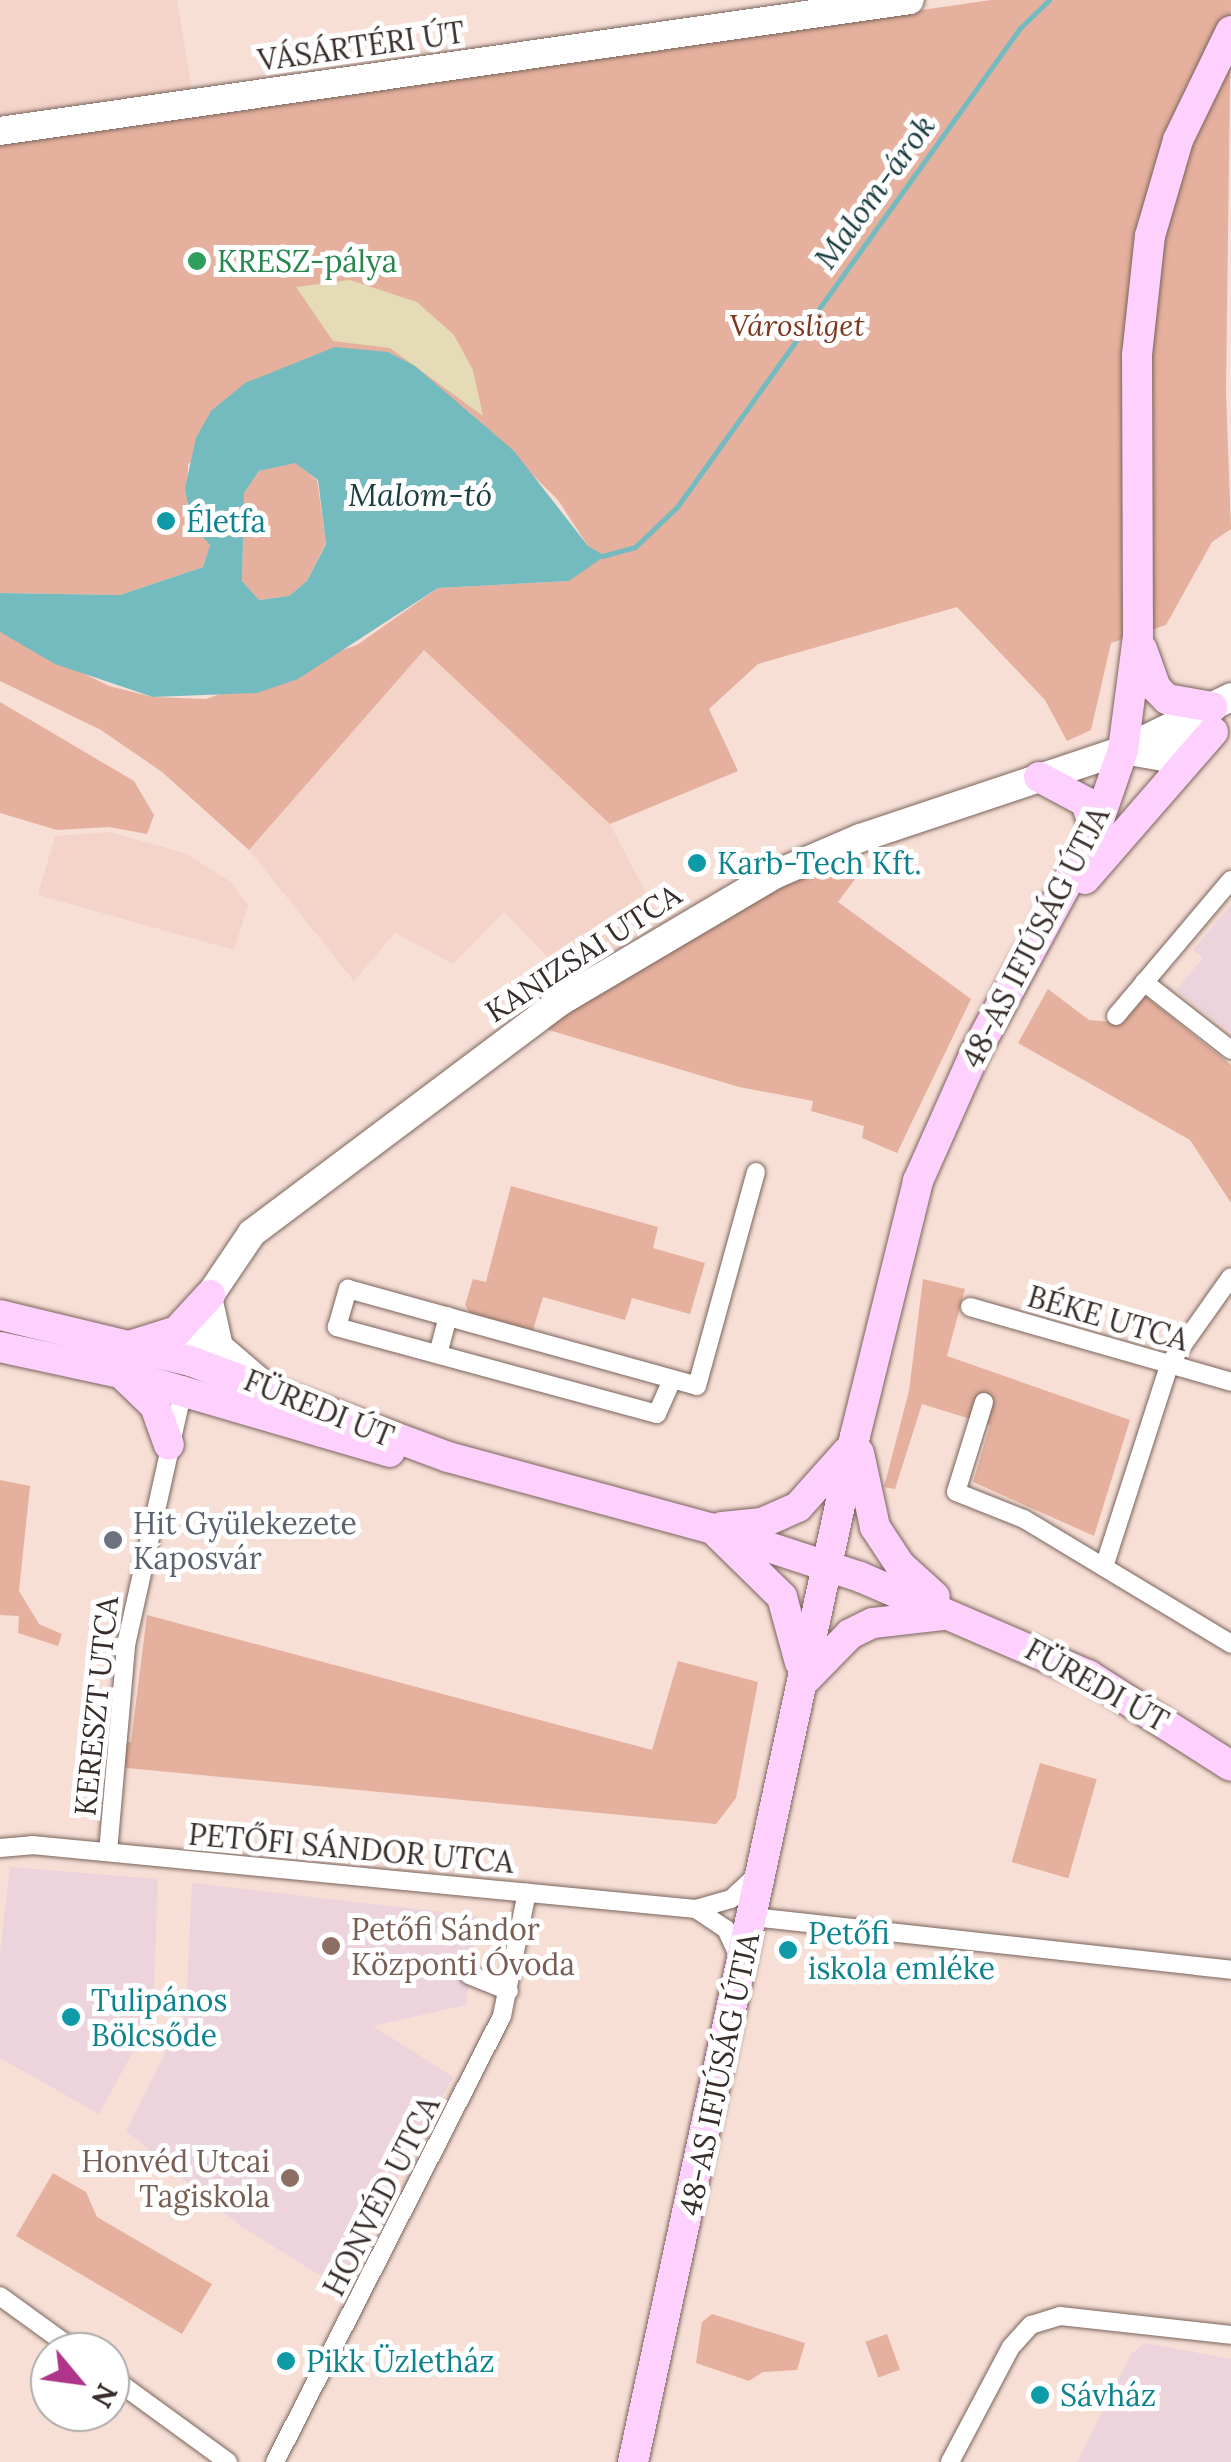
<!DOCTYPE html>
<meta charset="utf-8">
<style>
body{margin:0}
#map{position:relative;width:1231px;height:2462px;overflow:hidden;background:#f7dfd6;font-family:Lora,serif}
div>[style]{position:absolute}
.built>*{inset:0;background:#f4d3c8}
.education>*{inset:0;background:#edd3db}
.green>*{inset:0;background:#e5b09d;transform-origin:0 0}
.sand>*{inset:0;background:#e5dbb6}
.water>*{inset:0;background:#74bbbf}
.stream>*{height:5px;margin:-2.5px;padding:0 2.5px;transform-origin:2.5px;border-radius:2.5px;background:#74bbbf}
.roads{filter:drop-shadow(0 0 2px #79645c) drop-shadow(0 0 2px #79645c)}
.street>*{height:18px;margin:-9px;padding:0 9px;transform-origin:9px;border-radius:9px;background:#fff}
.secondary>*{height:28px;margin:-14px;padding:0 14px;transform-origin:14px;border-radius:14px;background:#fff}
.primary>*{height:30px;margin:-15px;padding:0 15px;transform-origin:15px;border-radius:15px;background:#fed0fd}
.dots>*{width:28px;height:28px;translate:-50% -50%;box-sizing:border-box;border:5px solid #fff;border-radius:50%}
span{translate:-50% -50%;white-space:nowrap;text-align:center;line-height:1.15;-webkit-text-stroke:10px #fff;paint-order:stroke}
.street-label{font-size:30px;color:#372d2a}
.leisure-label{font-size:30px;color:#27864d}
.left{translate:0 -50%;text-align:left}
.park-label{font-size:30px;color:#7c381f;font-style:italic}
.culture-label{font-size:30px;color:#0d838f}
.worship-label{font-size:30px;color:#5b616d}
.education-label{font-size:30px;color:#785e54}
.right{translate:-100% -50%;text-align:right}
.water-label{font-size:32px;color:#1b3e40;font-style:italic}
.north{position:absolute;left:30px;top:2332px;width:100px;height:100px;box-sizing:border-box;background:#fff;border:2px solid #afabaa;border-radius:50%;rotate:119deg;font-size:28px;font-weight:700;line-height:40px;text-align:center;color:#372d2a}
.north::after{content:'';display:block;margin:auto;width:35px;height:45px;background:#ae358a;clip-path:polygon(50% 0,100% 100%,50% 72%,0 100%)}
</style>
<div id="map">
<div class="built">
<div style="clip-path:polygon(0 0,177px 0,192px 89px,0 116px)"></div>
<div style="clip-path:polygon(424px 649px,610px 824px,658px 916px,568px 978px,504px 912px,453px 964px,395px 933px,354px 981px,249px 850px)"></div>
<div style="clip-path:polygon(109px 832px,185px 853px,231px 882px,248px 905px,234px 950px,38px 895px,55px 836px)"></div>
</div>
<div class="education">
<div style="clip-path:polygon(1231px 905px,1231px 1032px,1176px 990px,1203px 958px,1193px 950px)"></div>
<div style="clip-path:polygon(10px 1867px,158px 1879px,153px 2015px,99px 2114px,0 2058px,0 1954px)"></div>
<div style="clip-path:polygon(192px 1883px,477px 1916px,466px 2005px,373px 2026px,453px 2077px,339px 2287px,239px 2225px,126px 2131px,186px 2011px)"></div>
<div style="clip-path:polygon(1145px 2343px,1231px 2359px,1231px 2462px,1077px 2462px,1131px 2354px)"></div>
</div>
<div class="green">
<div style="clip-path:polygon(991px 0,1231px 0,1226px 392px,1231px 529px,1212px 542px,1166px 625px,1111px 643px,1091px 730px,1067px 741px,1045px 700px,957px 607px,758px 664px,709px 709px,738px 771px,610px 824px,424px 650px,249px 850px,162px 772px,101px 730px,0 681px,0 632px,109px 686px,153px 697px,206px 699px,357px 645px,438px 588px,569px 581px,588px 546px,558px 500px,470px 413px,388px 352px,188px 464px,187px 508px,210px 545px,203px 567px,120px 595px,0 593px,0 143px)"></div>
<div style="clip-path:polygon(295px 462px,317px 480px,326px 543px,307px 581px,289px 596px,259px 600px,242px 581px,244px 493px,259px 471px)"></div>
<div style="clip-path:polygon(0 702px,134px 781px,154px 815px,147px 834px,109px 827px,57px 830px,0 813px)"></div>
<div style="clip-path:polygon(850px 855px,864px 867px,838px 902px,971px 999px,897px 1153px,862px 1138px,864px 1126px,811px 1111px,813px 1101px,739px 1087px,542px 1028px,784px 881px)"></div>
<div style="clip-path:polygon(1048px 989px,1089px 1020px,1123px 1023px,1145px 996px,1231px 1065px,1231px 1203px,1190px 1140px,1018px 1043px)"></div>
<div style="clip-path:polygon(511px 1186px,658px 1227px,653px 1248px,705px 1263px,690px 1314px,632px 1298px,625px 1320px,543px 1297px,533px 1330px,470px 1313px,465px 1305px,473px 1279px,486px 1282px)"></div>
<div style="clip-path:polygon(923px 1279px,965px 1289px,947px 1356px,1130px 1420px,1094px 1536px,973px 1482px,990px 1425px,922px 1404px,895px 1489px,884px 1487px,909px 1391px)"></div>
<div style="clip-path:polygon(0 1480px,30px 1486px,19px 1591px,39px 1624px,62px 1634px,58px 1646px,18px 1633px,19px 1616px,0 1615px)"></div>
<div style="clip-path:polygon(147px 1615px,652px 1750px,678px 1661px,758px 1682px,736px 1798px,716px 1824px,127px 1768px,120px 1763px,121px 1742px,131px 1742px)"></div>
<div style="left:1040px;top:1763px;width:59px;height:103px;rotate:16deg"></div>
<div style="clip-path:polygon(53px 2173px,86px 2192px,97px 2217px,212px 2284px,182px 2334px,16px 2236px)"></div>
<div style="clip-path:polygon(712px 2314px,805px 2343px,797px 2370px,763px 2372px,749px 2381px,696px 2363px,702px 2322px)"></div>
<div style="left:887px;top:2334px;width:38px;height:23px;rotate:70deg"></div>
</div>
<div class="sand">
<div style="clip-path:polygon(350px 280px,417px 302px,454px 335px,473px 370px,483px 416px,390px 348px,333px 341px,296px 287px)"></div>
</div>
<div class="water">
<div style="clip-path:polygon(evenodd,335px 347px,388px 352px,415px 366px,514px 451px,588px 546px,605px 556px,569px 581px,438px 588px,298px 679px,257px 693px,153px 697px,55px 664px,0 632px,0 593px,120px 595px,203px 567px,210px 545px,191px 524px,185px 488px,196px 438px,211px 411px,245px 383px,335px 347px,295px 463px,318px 480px,326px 544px,307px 581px,289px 596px,259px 600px,242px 581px,244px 493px,259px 471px,295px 463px)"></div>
</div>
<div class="stream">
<div style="left:602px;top:556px;width:34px;rotate:-15deg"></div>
<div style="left:635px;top:547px;width:58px;rotate:-43.6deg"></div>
<div style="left:677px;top:507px;width:589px;rotate:-54.39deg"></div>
<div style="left:1020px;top:28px;width:40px;rotate:-44deg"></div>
</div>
<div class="roads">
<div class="street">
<div style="left:1144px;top:982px;width:110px;rotate:38deg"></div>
<div style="left:1116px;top:1016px;width:178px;rotate:-49.8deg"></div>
<div style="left:970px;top:1307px;width:272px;rotate:16deg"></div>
<div style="left:438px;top:1354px;width:39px;rotate:-75deg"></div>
<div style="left:672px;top:1380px;width:37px;rotate:114deg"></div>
<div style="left:657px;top:1414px;width:332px;rotate:-164.8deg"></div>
<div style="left:337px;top:1327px;width:40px;rotate:-74deg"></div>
<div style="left:348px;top:1289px;width:362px;rotate:15.5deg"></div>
<div style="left:697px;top:1386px;width:222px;rotate:-74.6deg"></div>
<div style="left:984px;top:1402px;width:94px;rotate:107.3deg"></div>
<div style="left:956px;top:1492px;width:73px;rotate:21.7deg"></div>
<div style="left:1024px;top:1519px;width:242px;rotate:31.1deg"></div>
<div style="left:1104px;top:1567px;width:214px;rotate:-72.1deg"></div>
<div style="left:1170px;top:1363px;width:105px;rotate:-54.7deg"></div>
<div style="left:0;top:1848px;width:32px;rotate:-5deg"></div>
<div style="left:32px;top:1845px;width:667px;rotate:5.51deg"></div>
<div style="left:696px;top:1909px;width:36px;rotate:-16deg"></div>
<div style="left:731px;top:1899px;width:33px;rotate:-43deg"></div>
<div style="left:108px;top:1852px;width:208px;rotate:-85deg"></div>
<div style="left:126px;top:1645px;width:266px;rotate:-77.4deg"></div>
<div style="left:696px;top:1909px;width:36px;rotate:34deg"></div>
<div style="left:726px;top:1929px;width:33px;rotate:65deg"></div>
<div style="left:753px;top:1917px;width:481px;rotate:6.3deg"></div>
<div style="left:469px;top:1975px;width:43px;rotate:21.8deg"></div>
<div style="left:0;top:2296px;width:95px;rotate:36deg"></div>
<div style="left:110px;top:2376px;width:146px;rotate:36.1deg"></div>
<div style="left:275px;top:2462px;width:500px;rotate:-63.03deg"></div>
<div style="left:502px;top:2016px;width:126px;rotate:-78.6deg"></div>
<div style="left:950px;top:2462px;width:130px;rotate:-62.1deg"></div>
<div style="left:1011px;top:2347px;width:30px;rotate:-48deg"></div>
<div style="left:1031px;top:2325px;width:30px;rotate:-17deg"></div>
<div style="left:1060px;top:2316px;width:172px;rotate:6.3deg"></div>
</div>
<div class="secondary">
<div style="left:0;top:131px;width:919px;rotate:-8.19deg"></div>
<div style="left:1123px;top:750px;width:41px;rotate:9.9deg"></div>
<div style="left:1163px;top:757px;width:47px;rotate:-24.9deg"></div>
<div style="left:210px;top:1306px;width:42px;rotate:77.6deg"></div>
<div style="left:219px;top:1347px;width:54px;rotate:40.5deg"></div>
<div style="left:190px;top:1361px;width:69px;rotate:-73.1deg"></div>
<div style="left:210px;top:1295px;width:75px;rotate:-55.9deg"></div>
<div style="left:252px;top:1233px;width:386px;rotate:-36.9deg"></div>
<div style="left:561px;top:1001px;width:250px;rotate:-30.6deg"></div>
<div style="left:776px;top:874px;width:91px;rotate:-23.2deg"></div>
<div style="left:860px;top:838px;width:277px;rotate:-18.5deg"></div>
<div style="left:1123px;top:750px;width:120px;rotate:-26.1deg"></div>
</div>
<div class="primary">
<div style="left:1142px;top:649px;width:41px;rotate:70.3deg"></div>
<div style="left:1156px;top:688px;width:16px;rotate:45deg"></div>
<div style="left:1167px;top:699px;width:46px;rotate:10.1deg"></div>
<div style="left:1039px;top:777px;width:53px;rotate:28deg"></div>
<div style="left:1086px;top:802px;width:30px;rotate:73deg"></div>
<div style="left:1085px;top:879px;width:195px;rotate:-49deg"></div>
<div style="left:0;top:1315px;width:195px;rotate:13.6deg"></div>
<div style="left:190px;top:1361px;width:275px;rotate:20.4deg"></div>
<div style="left:448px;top:1457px;width:271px;rotate:15.2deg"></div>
<div style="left:710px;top:1528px;width:158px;rotate:18.1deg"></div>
<div style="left:860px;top:1577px;width:248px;rotate:23.3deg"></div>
<div style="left:1088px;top:1675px;width:169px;rotate:32.5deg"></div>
<div style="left:132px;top:1345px;width:47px;rotate:-17.3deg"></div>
<div style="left:177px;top:1331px;width:49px;rotate:-47.5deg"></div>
<div style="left:0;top:1347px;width:123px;rotate:12.2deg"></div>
<div style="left:120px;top:1373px;width:281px;rotate:16.3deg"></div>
<div style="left:126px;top:1378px;width:40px;rotate:44deg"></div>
<div style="left:155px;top:1406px;width:41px;rotate:70.3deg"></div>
<div style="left:859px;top:1453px;width:76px;rotate:77.8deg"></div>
<div style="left:875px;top:1527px;width:45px;rotate:56.7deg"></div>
<div style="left:900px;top:1565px;width:47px;rotate:42.4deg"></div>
<div style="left:722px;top:1527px;width:40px;rotate:-5.7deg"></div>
<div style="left:762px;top:1523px;width:39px;rotate:-24deg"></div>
<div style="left:798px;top:1507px;width:74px;rotate:-48.3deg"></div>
<div style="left:718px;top:1534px;width:90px;rotate:44.5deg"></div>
<div style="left:782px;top:1597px;width:68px;rotate:74.7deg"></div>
<div style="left:806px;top:1679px;width:63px;rotate:-45.6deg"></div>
<div style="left:850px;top:1634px;width:25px;rotate:-26deg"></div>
<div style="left:873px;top:1623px;width:70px;rotate:-6.5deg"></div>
<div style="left:633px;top:2462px;width:1050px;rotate:-77.79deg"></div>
<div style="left:855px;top:1436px;width:263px;rotate:-76.1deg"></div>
<div style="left:918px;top:1181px;width:138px;rotate:-66deg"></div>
<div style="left:974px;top:1055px;width:255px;rotate:-61.6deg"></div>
<div style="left:1095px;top:831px;width:86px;rotate:-70.9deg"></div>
<div style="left:1123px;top:750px;width:115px;rotate:-82.5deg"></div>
<div style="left:1138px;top:636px;width:281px;rotate:-90.2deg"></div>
<div style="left:1137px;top:355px;width:120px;rotate:-83.8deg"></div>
<div style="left:1150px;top:236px;width:100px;rotate:-73.7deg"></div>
<div style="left:1178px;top:140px;width:121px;rotate:-64.1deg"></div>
</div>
</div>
<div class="dots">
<div style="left:197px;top:261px;background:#2e9e5b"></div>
<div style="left:166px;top:521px;background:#0f9aa8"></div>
<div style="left:697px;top:863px;background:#0f9aa8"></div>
<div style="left:113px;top:1540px;background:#6b7280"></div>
<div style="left:331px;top:1946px;background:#8d6e63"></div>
<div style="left:788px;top:1950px;background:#0f9aa8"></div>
<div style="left:71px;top:2017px;background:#0f9aa8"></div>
<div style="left:290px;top:2178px;background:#8d6e63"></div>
<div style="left:286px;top:2361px;background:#0f9aa8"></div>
<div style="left:1040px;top:2395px;background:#0f9aa8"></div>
</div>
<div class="street-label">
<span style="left:361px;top:46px;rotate:-8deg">VÁSÁRTÉRI ÚT</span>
<span style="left:1035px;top:937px;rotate:-63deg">48-AS IFJÚSÁG ÚTJA</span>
<span style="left:583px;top:953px;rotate:-33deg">KANIZSAI UTCA</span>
<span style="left:1108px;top:1318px;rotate:16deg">BÉKE UTCA</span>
<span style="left:319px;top:1408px;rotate:22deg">FÜREDI ÚT</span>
<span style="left:1097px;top:1685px;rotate:29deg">FÜREDI ÚT</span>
<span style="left:96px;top:1706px;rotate:-84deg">KERESZT UTCA</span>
<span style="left:351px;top:1848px;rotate:5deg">PETŐFI SÁNDOR UTCA</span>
<span style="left:719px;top:2074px;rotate:-78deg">48-AS IFJÚSÁG ÚTJA</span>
<span style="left:381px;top:2196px;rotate:-63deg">HONVÉD UTCA</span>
</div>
<div class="leisure-label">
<span class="left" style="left:217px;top:261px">KRESZ-pálya</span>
</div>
<div class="park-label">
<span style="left:797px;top:325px">Városliget</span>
</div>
<div class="culture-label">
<span class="left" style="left:186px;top:521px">Életfa</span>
<span class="left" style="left:717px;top:863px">Karb-Tech Kft.</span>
<span class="left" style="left:808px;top:1950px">Petőfi<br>iskola emléke</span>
<span class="left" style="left:91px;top:2017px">Tulipános<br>Bölcsőde</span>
<span class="left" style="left:306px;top:2361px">Pikk Üzletház</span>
<span class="left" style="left:1060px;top:2395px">Sávház</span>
</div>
<div class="worship-label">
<span class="left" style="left:133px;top:1540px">Hit Gyülekezete<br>Kaposvár</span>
</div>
<div class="education-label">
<span class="left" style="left:351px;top:1946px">Petőfi Sándor<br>Központi Óvoda</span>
<span class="right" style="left:270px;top:2178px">Honvéd Utcai<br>Tagiskola</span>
</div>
<div class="water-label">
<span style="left:875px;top:192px;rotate:-54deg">Malom-árok</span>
<span style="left:420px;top:495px">Malom-tó</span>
</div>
<div class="north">N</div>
</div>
